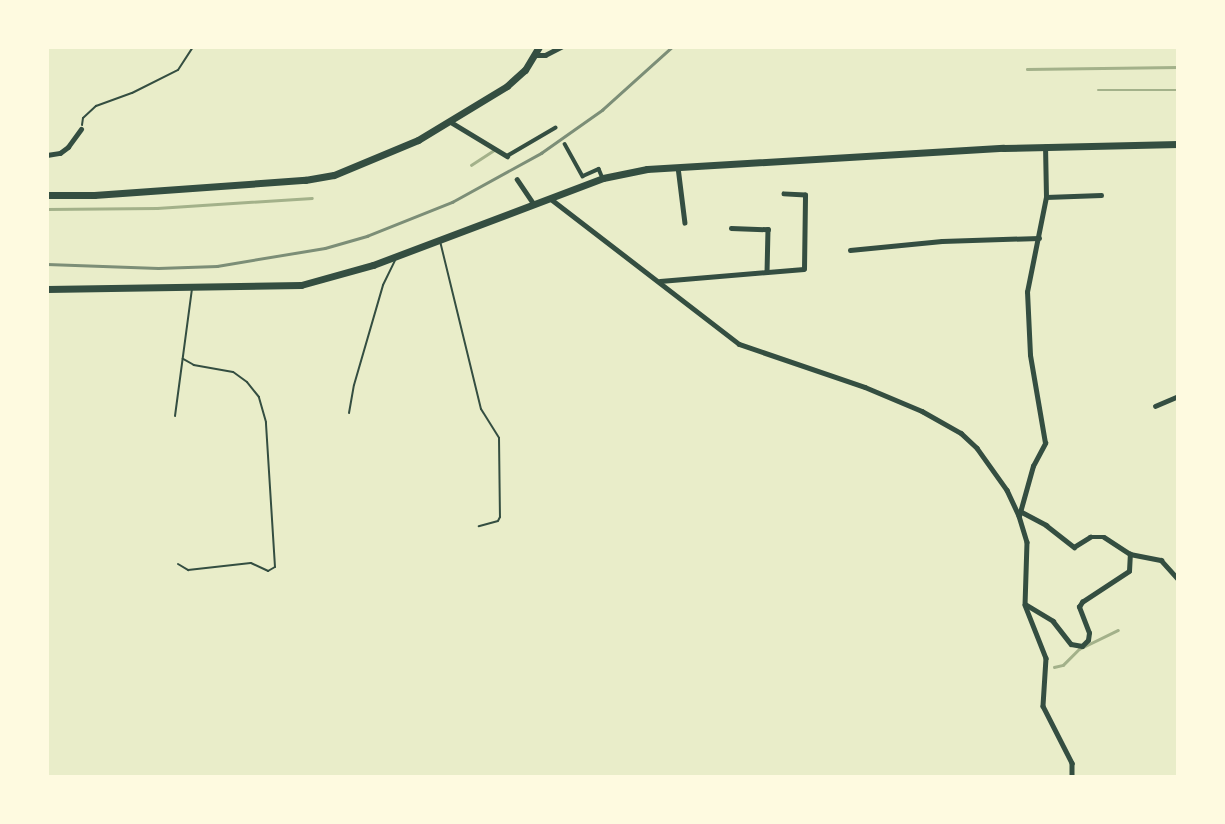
<!DOCTYPE html>
<style>
body{margin:0}
#map{position:relative;width:1225px;height:824px;overflow:hidden;background:#e9edc9;font-family:Quicksand,sans-serif}
div>[style]{position:absolute}
.stream>*{height:2.5px;margin:-1.25px;padding:0 1.25px;transform-origin:1.25px;border-radius:1.25px;background:#a3b18a}
.path>*{height:2px;margin:-1px;padding:0 1px;transform-origin:1px;border-radius:1px;background:#344e41}
.service>*{height:2px;margin:-1px;padding:0 1px;transform-origin:1px;border-radius:1px;background:#344e41}
.pedestrian>*{height:3.5px;margin:-1.75px;padding:0 1.75px;transform-origin:1.75px;border-radius:1.75px;background:#344e41}
.minor>*{height:4.5px;margin:-2.25px;padding:0 2.25px;transform-origin:2.25px;border-radius:2.25px;background:#344e41}
.tertiary>*{height:5px;margin:-2.5px;padding:0 2.5px;transform-origin:2.5px;border-radius:2.5px;background:#344e41}
.primary>*{height:7px;margin:-3.5px;padding:0 3.5px;transform-origin:3.5px;border-radius:3.5px;background:#344e41}
.rail>*{height:2.5px;margin:-1.25px;padding:0 1.25px;transform-origin:1.25px;border-radius:1.25px;background:#7c8e77}
span{translate:-50% -50%;white-space:nowrap;text-align:center;line-height:1.15;-webkit-text-stroke:5px #fefae0;paint-order:stroke}
.frame{position:absolute;inset:0;border:49px solid #fefae0;pointer-events:none}
</style>
<div id="map">
<div class="stream">
<div style="left:1027px;top:69px;width:151px;rotate:-0.8deg"></div>
<div style="left:1098px;top:90px;width:80px"></div>
<div style="left:471px;top:165px;width:27px;rotate:-33deg"></div>
<div style="left:47px;top:209px;width:110px;rotate:-0.5deg"></div>
<div style="left:157px;top:208px;width:155px;rotate:-3.7deg"></div>
<div style="left:1054px;top:667px;width:9px;rotate:-13deg"></div>
<div style="left:1063px;top:665px;width:23px;rotate:-45deg"></div>
<div style="left:1079px;top:649px;width:43px;rotate:-26deg"></div>
</div>
<div class="path">
<div style="left:82px;top:125px;width:7px;rotate:-82deg"></div>
<div style="left:83px;top:118px;width:18px;rotate:-43deg"></div>
<div style="left:96px;top:106px;width:38px;rotate:-20deg"></div>
<div style="left:132px;top:93px;width:51px;rotate:-26.6deg"></div>
<div style="left:178px;top:70px;width:27px;rotate:-57deg"></div>
</div>
<div class="service">
<div style="left:440px;top:241px;width:173px;rotate:76.3deg"></div>
<div style="left:481px;top:409px;width:34px;rotate:58deg"></div>
<div style="left:499px;top:438px;width:79px;rotate:89.3deg"></div>
<div style="left:500px;top:517px;width:4px;rotate:117deg"></div>
<div style="left:498px;top:521px;width:20px;rotate:165deg"></div>
<div style="left:349px;top:413px;width:28px;rotate:-80deg"></div>
<div style="left:354px;top:385px;width:104px;rotate:-73.8deg"></div>
<div style="left:383px;top:285px;width:28px;rotate:-64deg"></div>
<div style="left:175px;top:416px;width:128px;rotate:-82.4deg"></div>
<div style="left:178px;top:564px;width:12px;rotate:31deg"></div>
<div style="left:188px;top:570px;width:63px;rotate:-6.3deg"></div>
<div style="left:251px;top:563px;width:19px;rotate:25deg"></div>
<div style="left:268px;top:571px;width:8px;rotate:-30deg"></div>
<div style="left:275px;top:567px;width:145px;rotate:-93.6deg"></div>
<div style="left:266px;top:422px;width:26px;rotate:-106deg"></div>
<div style="left:259px;top:397px;width:19px;rotate:-129deg"></div>
<div style="left:247px;top:382px;width:17px;rotate:-144deg"></div>
<div style="left:233px;top:372px;width:40px;rotate:-170deg"></div>
<div style="left:194px;top:365px;width:13px;rotate:-151deg"></div>
</div>
<div class="pedestrian">
<div style="left:565px;top:144px;width:37px;rotate:61deg"></div>
<div style="left:583px;top:176px;width:17px;rotate:-24deg"></div>
<div style="left:599px;top:169px;width:8px;rotate:67deg"></div>
<div style="left:507px;top:156px;width:56px;rotate:-30.3deg"></div>
</div>
<div class="minor">
<div style="left:449px;top:121px;width:68px;rotate:31.1deg"></div>
<div style="left:47px;top:155px;width:13px;rotate:-9deg"></div>
<div style="left:60px;top:153px;width:10px;rotate:-37deg"></div>
<div style="left:68px;top:147px;width:22px;rotate:-54deg"></div>
<div style="left:678px;top:167px;width:56px;rotate:82.9deg"></div>
<div style="left:517px;top:179px;width:30px;rotate:56deg"></div>
<div style="left:1046px;top:197px;width:55px;rotate:-2.1deg"></div>
<div style="left:551px;top:199px;width:237px;rotate:37.6deg"></div>
<div style="left:739px;top:344px;width:133px;rotate:18.8deg"></div>
<div style="left:865px;top:387px;width:62px;rotate:22.8deg"></div>
<div style="left:922px;top:411px;width:45px;rotate:29.4deg"></div>
<div style="left:961px;top:433px;width:22px;rotate:43deg"></div>
<div style="left:977px;top:448px;width:52px;rotate:54.5deg"></div>
<div style="left:1007px;top:490px;width:29px;rotate:65deg"></div>
<div style="left:1019px;top:516px;width:52px;rotate:-74.4deg"></div>
<div style="left:1033px;top:466px;width:26px;rotate:-62deg"></div>
<div style="left:1045px;top:443px;width:89px;rotate:-99.7deg"></div>
<div style="left:1030px;top:355px;width:63px;rotate:-92.7deg"></div>
<div style="left:1027px;top:292px;width:97px;rotate:-78.7deg"></div>
<div style="left:1046px;top:197px;width:50px;rotate:-91.1deg"></div>
<div style="left:731px;top:228px;width:37px;rotate:2deg"></div>
<div style="left:768px;top:229px;width:43px;rotate:91.3deg"></div>
<div style="left:850px;top:250px;width:92px;rotate:-5.6deg"></div>
<div style="left:942px;top:241px;width:97px;rotate:-1.8deg"></div>
<div style="left:660px;top:281px;width:144px;rotate:-4.8deg"></div>
<div style="left:804px;top:269px;width:74px;rotate:-89.2deg"></div>
<div style="left:805px;top:195px;width:21px;rotate:-177deg"></div>
<div style="left:1155px;top:406px;width:25px;rotate:-23deg"></div>
<div style="left:1020px;top:511px;width:30px;rotate:28deg"></div>
<div style="left:1046px;top:525px;width:36px;rotate:38deg"></div>
<div style="left:1074px;top:547px;width:19px;rotate:-32deg"></div>
<div style="left:1090px;top:537px;width:14px"></div>
<div style="left:1104px;top:537px;width:31px;rotate:33deg"></div>
<div style="left:1019px;top:516px;width:27px;rotate:73deg"></div>
<div style="left:1027px;top:542px;width:62px;rotate:91.8deg"></div>
<div style="left:1025px;top:604px;width:33px;rotate:31deg"></div>
<div style="left:1053px;top:621px;width:29px;rotate:52deg"></div>
<div style="left:1071px;top:644px;width:11px;rotate:10deg"></div>
<div style="left:1082px;top:646px;width:8px;rotate:-45deg"></div>
<div style="left:1088px;top:640px;width:7px;rotate:-82deg"></div>
<div style="left:1089px;top:633px;width:28px;rotate:-111deg"></div>
<div style="left:1079px;top:607px;width:6px;rotate:-59deg"></div>
<div style="left:1082px;top:602px;width:56px;rotate:-33.4deg"></div>
<div style="left:1129px;top:571px;width:17px;rotate:-87deg"></div>
<div style="left:1130px;top:554px;width:32px;rotate:11deg"></div>
<div style="left:1161px;top:560px;width:25px;rotate:48deg"></div>
<div style="left:1025px;top:605px;width:57px;rotate:68.4deg"></div>
<div style="left:1046px;top:658px;width:48px;rotate:93.6deg"></div>
<div style="left:1043px;top:706px;width:64px;rotate:63deg"></div>
<div style="left:1072px;top:763px;width:14px;rotate:90deg"></div>
</div>
<div class="tertiary">
<div style="left:535px;top:55px;width:10px"></div>
<div style="left:545px;top:55px;width:18px;rotate:-27deg"></div>
</div>
<div class="primary">
<div style="left:47px;top:195px;width:47px"></div>
<div style="left:94px;top:195px;width:212px;rotate:-4.1deg"></div>
<div style="left:305px;top:180px;width:29px;rotate:-10deg"></div>
<div style="left:334px;top:175px;width:91px;rotate:-22.6deg"></div>
<div style="left:418px;top:140px;width:104px;rotate:-31.2deg"></div>
<div style="left:507px;top:86px;width:24px;rotate:-42deg"></div>
<div style="left:525px;top:70px;width:27px;rotate:-59deg"></div>
<div style="left:47px;top:289px;width:254px;rotate:-0.9deg"></div>
<div style="left:301px;top:285px;width:75px;rotate:-15.5deg"></div>
<div style="left:373px;top:265px;width:246px;rotate:-20.7deg"></div>
<div style="left:603px;top:178px;width:45px;rotate:-11.6deg"></div>
<div style="left:647px;top:169px;width:357px;rotate:-3.4deg"></div>
<div style="left:1003px;top:148px;width:175px;rotate:-1.3deg"></div>
</div>
<div class="rail">
<div style="left:47px;top:264px;width:111px;rotate:2.1deg"></div>
<div style="left:158px;top:268px;width:59px;rotate:-1.9deg"></div>
<div style="left:217px;top:266px;width:109px;rotate:-9.5deg"></div>
<div style="left:325px;top:248px;width:44px;rotate:-15.9deg"></div>
<div style="left:367px;top:236px;width:92px;rotate:-21.8deg"></div>
<div style="left:452px;top:202px;width:102px;rotate:-28.8deg"></div>
<div style="left:541px;top:153px;width:75px;rotate:-35.2deg"></div>
<div style="left:602px;top:110px;width:94px;rotate:-42deg"></div>
</div>
<div class="frame"></div>
</div>
